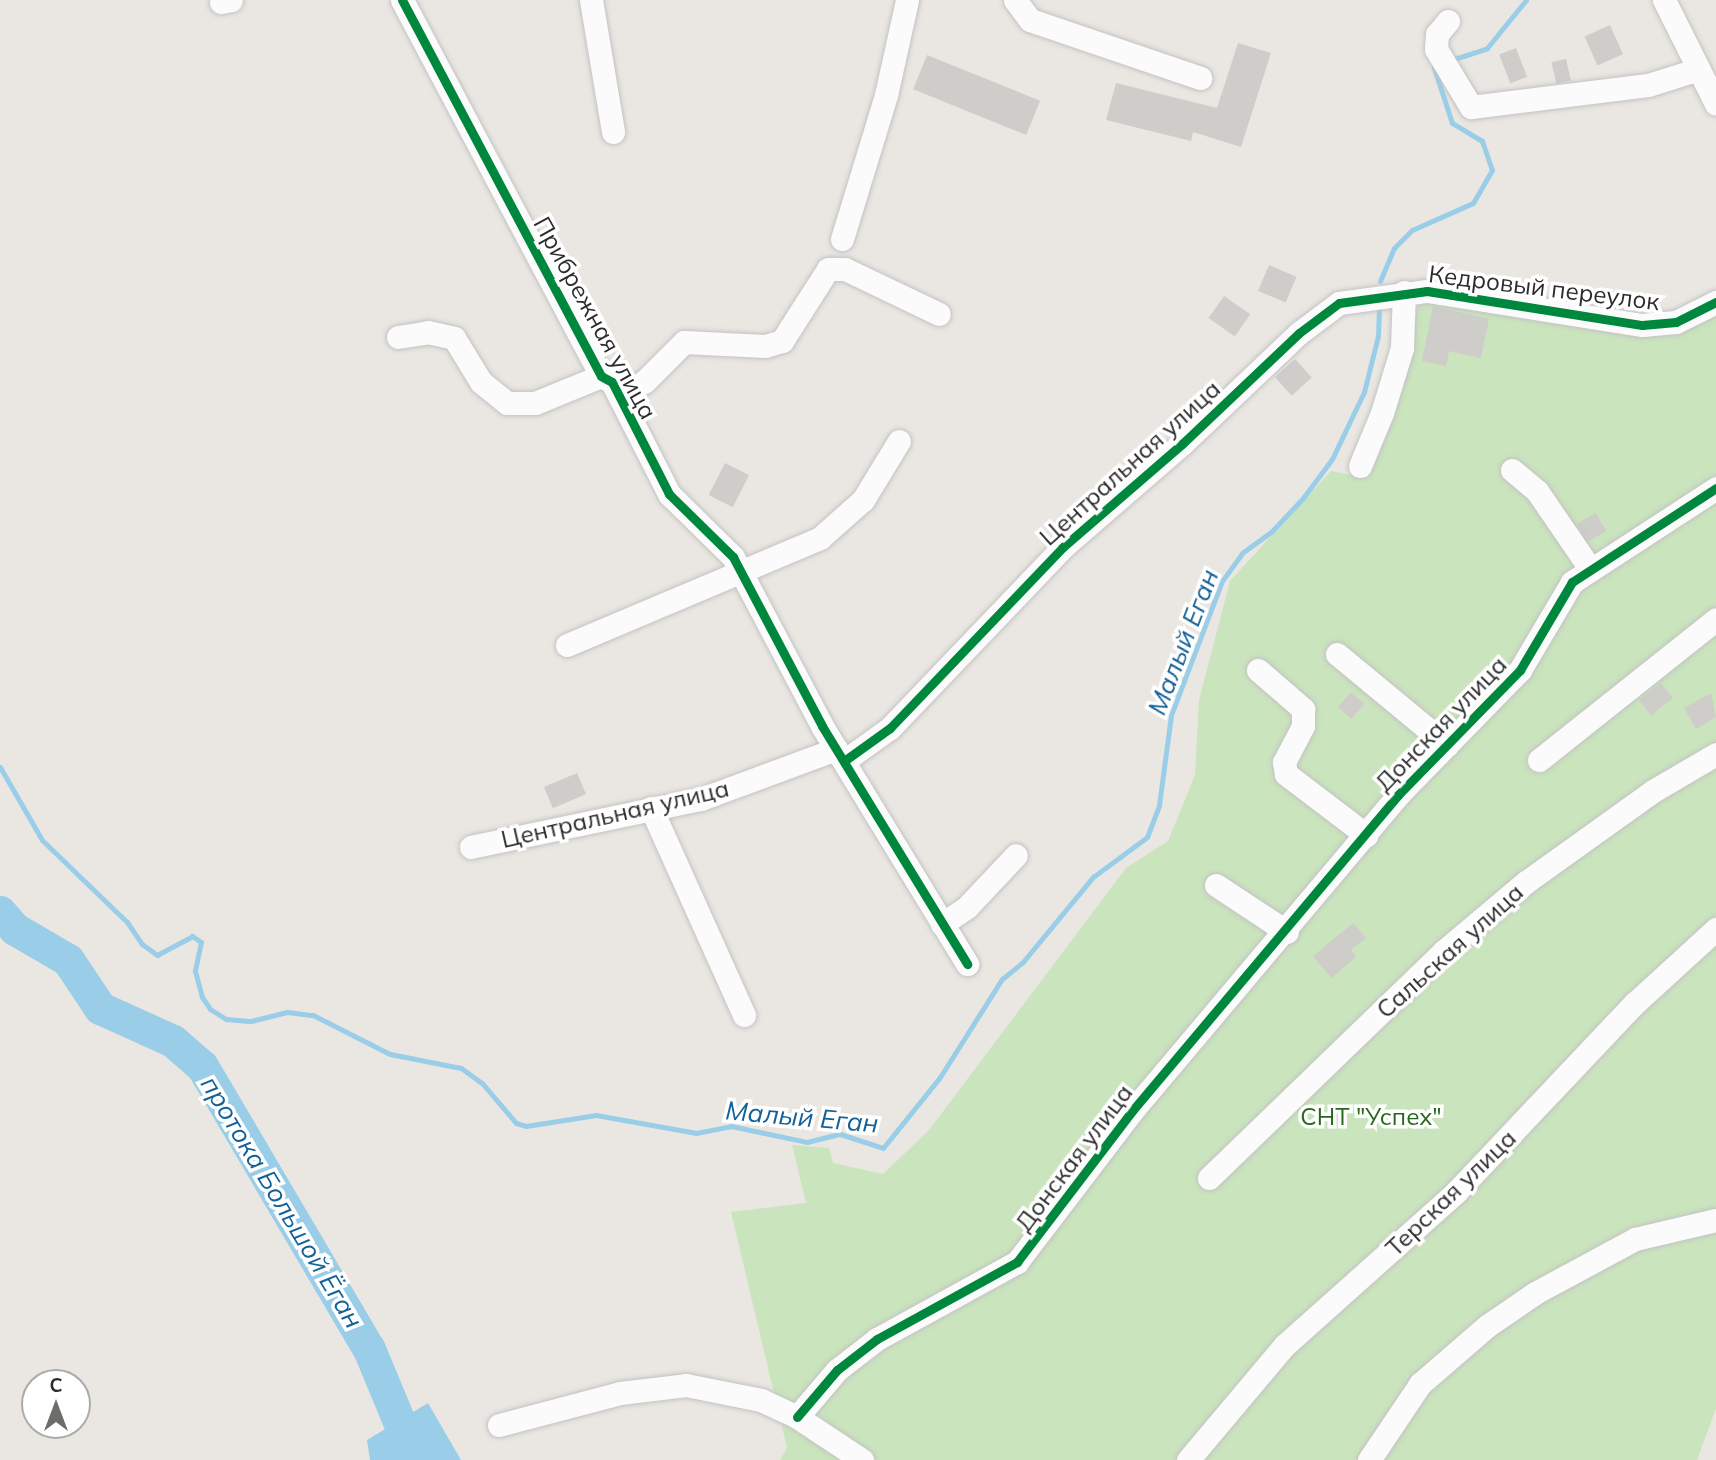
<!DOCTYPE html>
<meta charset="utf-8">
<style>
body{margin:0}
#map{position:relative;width:1716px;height:1460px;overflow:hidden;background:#eae7e2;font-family:Mulish,sans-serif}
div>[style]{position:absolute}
.green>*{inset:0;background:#cae4bd}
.water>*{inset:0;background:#9acee8}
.stream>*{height:5px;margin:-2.5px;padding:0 2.5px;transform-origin:2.5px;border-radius:2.5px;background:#9acee8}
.river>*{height:33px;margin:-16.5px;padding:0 16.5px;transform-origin:16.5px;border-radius:16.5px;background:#9acee8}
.building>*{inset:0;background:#cfcdc9;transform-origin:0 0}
.roads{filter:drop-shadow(0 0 2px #c3c3c3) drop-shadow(0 0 2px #c3c3c3)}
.minor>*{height:23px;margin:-11.5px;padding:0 11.5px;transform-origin:11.5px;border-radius:11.5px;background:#fcfbfb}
.cycleway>*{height:9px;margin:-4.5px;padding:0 4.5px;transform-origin:4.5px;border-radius:4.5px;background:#00873e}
span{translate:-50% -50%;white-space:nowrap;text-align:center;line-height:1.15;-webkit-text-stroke:7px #fff;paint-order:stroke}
.street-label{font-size:24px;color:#2c2c2c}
.park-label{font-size:24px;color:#28671e}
.water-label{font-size:26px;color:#136198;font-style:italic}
.north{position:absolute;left:21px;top:1369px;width:70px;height:70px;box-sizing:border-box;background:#fff;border:2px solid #ababab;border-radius:50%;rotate:0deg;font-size:19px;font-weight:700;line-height:28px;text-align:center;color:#2c2c2c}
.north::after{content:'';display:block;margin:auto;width:24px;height:32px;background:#6e6d6c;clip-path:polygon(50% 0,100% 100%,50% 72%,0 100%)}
</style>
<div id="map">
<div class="green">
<div style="clip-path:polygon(1431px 297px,1665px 334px,1716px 308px,1716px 1408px,1697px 1460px,780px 1460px,787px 1448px,731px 1212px,806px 1203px,792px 1145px,829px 1148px,833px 1163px,883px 1174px,929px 1130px,1126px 868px,1168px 841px,1195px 775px,1199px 700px,1230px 581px,1331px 471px,1367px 478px,1396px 411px,1417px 308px)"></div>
</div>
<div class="water">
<div style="clip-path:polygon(428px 1403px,461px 1460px,370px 1460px,367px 1440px)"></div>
</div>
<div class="stream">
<div style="left:1451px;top:60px;width:38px;rotate:-18deg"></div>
<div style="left:1487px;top:48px;width:62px;rotate:-50.9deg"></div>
<div style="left:1380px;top:281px;width:36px;rotate:-67deg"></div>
<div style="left:1394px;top:248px;width:25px;rotate:-45deg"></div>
<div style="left:1412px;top:230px;width:67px;rotate:-23.9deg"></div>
<div style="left:1473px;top:203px;width:38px;rotate:-60deg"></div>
<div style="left:1492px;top:170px;width:31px;rotate:-109deg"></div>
<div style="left:1482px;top:141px;width:35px;rotate:-149deg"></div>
<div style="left:1452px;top:123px;width:58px;rotate:-108.1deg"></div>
<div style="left:0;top:767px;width:84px;rotate:60.1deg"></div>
<div style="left:42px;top:840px;width:118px;rotate:44deg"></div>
<div style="left:127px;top:922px;width:27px;rotate:56deg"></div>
<div style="left:142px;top:944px;width:19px;rotate:36deg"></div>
<div style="left:157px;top:955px;width:40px;rotate:-28deg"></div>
<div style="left:192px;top:936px;width:11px;rotate:34deg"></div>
<div style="left:201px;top:942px;width:30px;rotate:102deg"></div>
<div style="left:195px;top:971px;width:27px;rotate:75deg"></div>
<div style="left:202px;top:997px;width:14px;rotate:56deg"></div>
<div style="left:210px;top:1009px;width:19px;rotate:32deg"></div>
<div style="left:226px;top:1019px;width:25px;rotate:5deg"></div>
<div style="left:251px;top:1021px;width:37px;rotate:-14deg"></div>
<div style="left:287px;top:1012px;width:26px;rotate:7deg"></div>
<div style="left:313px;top:1015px;width:86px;rotate:26.9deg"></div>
<div style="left:390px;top:1054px;width:72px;rotate:11.2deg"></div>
<div style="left:461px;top:1068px;width:26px;rotate:36deg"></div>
<div style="left:482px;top:1083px;width:52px;rotate:49.6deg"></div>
<div style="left:516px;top:1123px;width:10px;rotate:17deg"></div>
<div style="left:526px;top:1126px;width:71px;rotate:-8.9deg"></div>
<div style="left:596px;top:1115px;width:102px;rotate:10.2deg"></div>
<div style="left:696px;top:1133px;width:36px;rotate:-11deg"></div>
<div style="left:731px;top:1126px;width:78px;rotate:11.9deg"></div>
<div style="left:807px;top:1142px;width:34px;rotate:-14deg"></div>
<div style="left:840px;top:1134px;width:45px;rotate:18deg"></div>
<div style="left:883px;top:1148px;width:91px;rotate:-51.2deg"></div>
<div style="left:940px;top:1077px;width:116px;rotate:-57.7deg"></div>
<div style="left:1002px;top:979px;width:26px;rotate:-39deg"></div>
<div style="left:1022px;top:963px;width:112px;rotate:-50.5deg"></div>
<div style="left:1093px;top:877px;width:67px;rotate:-36.5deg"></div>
<div style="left:1147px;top:837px;width:34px;rotate:-69deg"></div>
<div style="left:1159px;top:805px;width:91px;rotate:-82.4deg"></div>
<div style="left:1171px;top:715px;width:143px;rotate:-69.2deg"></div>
<div style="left:1222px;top:581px;width:34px;rotate:-54deg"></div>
<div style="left:1242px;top:553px;width:36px;rotate:-36deg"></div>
<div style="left:1271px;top:532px;width:47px;rotate:-46.7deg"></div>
<div style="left:1303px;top:498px;width:49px;rotate:-53.4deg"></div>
<div style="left:1332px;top:459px;width:74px;rotate:-64.5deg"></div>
<div style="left:1364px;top:392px;width:58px;rotate:-76deg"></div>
<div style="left:1378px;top:336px;width:27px;rotate:-88deg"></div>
</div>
<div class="river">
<div style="left:0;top:912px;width:23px;rotate:49deg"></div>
<div style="left:15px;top:929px;width:61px;rotate:30.3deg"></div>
<div style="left:68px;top:960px;width:58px;rotate:56.3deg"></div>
<div style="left:100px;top:1008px;width:80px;rotate:24.3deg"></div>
<div style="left:173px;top:1041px;width:38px;rotate:41deg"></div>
<div style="left:202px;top:1066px;width:329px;rotate:59.5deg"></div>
<div style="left:369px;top:1349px;width:120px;rotate:67.5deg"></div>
</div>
<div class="building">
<div style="left:1610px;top:25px;width:32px;height:28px;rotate:66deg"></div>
<div style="clip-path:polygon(1238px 43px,1271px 53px,1241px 147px,1193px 132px,1191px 141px,1106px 120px,1116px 83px,1217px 108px)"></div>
<div style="left:1516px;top:48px;width:31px;height:18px;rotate:69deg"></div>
<div style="left:927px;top:55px;width:122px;height:37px;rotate:22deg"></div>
<div style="left:1566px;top:59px;width:22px;height:15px;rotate:77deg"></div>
<div style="left:1269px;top:265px;width:30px;height:28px;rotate:23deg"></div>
<div style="left:1224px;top:296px;width:32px;height:27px;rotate:35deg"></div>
<div style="clip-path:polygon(1433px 306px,1489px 319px,1481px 358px,1449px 351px,1446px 366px,1422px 361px)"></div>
<div style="left:1295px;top:359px;width:25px;height:27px;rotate:48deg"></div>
<div style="left:725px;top:463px;width:27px;height:36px;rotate:27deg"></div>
<div style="left:1596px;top:513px;width:21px;height:22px;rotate:61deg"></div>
<div style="left:1661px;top:683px;width:19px;height:28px;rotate:51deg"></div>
<div style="left:1351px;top:692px;width:18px;height:20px;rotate:41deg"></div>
<div style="clip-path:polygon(1711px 693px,1716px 717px,1696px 729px,1684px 708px)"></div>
<div style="left:577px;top:773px;width:23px;height:36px;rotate:67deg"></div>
<div style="clip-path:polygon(1353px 923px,1366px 938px,1351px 950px,1356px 957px,1331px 978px,1313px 956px)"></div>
</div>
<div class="roads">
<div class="minor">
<div style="left:402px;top:0;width:425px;rotate:62.1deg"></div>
<div style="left:601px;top:376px;width:13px;rotate:29deg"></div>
<div style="left:612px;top:382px;width:126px;rotate:63deg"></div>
<div style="left:669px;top:494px;width:90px;rotate:44.5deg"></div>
<div style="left:733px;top:557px;width:191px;rotate:62.2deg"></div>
<div style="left:822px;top:726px;width:279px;rotate:58.6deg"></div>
<div style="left:591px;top:0;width:134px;rotate:80.5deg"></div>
<div style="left:1015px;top:0;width:25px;rotate:53deg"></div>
<div style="left:1030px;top:20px;width:180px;rotate:18.8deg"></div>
<div style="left:1664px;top:0;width:116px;rotate:63.4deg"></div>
<div style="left:221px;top:2px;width:10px;rotate:-11deg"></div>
<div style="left:1448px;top:21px;width:17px;rotate:130deg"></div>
<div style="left:1437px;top:34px;width:15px;rotate:94deg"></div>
<div style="left:1436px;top:49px;width:68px;rotate:58.9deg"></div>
<div style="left:1471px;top:107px;width:178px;rotate:-7.1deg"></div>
<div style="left:1648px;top:85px;width:53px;rotate:-17.4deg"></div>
<div style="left:842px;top:239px;width:151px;rotate:-73deg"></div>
<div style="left:886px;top:95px;width:97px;rotate:-77.5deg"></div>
<div style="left:398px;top:337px;width:30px;rotate:-9deg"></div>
<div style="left:428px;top:332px;width:27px;rotate:13deg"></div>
<div style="left:454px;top:338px;width:52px;rotate:58.5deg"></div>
<div style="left:481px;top:382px;width:33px;rotate:39deg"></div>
<div style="left:507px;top:403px;width:28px"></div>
<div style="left:535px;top:403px;width:71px;rotate:-22.2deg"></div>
<div style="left:620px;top:396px;width:29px;rotate:-31deg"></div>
<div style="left:645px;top:381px;width:55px;rotate:-45deg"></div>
<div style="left:684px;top:342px;width:81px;rotate:2.8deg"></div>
<div style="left:765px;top:346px;width:18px;rotate:-16deg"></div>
<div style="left:782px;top:341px;width:85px;rotate:-57.4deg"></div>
<div style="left:828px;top:269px;width:17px"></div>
<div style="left:845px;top:269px;width:104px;rotate:25.6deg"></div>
<div style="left:1360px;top:466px;width:57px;rotate:-67.5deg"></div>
<div style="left:1382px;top:413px;width:68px;rotate:-72.9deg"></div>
<div style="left:1402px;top:348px;width:56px;rotate:-88deg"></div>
<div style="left:1512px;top:470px;width:33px;rotate:40deg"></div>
<div style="left:1537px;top:491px;width:92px;rotate:55.6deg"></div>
<div style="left:567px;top:645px;width:275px;rotate:-22.9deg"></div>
<div style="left:820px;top:538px;width:57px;rotate:-41.5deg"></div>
<div style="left:863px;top:500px;width:69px;rotate:-58.6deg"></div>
<div style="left:1337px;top:654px;width:143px;rotate:39.6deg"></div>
<div style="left:1258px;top:670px;width:60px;rotate:40.9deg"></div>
<div style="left:1303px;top:709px;width:17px;rotate:90deg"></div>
<div style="left:1303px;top:726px;width:41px;rotate:117.8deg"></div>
<div style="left:1284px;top:762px;width:12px;rotate:81deg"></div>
<div style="left:1286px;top:774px;width:101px;rotate:37.3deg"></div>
<div style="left:1539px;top:760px;width:226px;rotate:-38.5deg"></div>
<div style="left:844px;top:761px;width:57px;rotate:-35.7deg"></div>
<div style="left:890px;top:728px;width:250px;rotate:-46.3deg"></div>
<div style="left:1063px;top:547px;width:157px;rotate:-40.9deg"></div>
<div style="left:1182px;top:444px;width:161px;rotate:-43.5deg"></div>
<div style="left:1299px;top:333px;width:50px;rotate:-36.9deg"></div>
<div style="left:1339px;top:303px;width:89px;rotate:-7.8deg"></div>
<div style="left:1427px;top:291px;width:218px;rotate:9deg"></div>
<div style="left:1642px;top:325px;width:34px;rotate:-5deg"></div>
<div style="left:1676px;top:322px;width:45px;rotate:-26.6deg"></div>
<div style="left:651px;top:808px;width:227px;rotate:65.8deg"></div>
<div style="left:471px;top:847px;width:235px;rotate:-11.8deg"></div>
<div style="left:701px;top:799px;width:144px;rotate:-20.3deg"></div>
<div style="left:1216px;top:885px;width:85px;rotate:33.5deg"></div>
<div style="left:942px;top:924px;width:30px;rotate:-34deg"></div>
<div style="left:967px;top:907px;width:71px;rotate:-46.7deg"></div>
<div style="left:1209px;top:1178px;width:327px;rotate:-44deg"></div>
<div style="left:1444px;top:951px;width:107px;rotate:-40.1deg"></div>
<div style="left:1526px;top:882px;width:156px;rotate:-35.6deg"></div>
<div style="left:1653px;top:791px;width:73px;rotate:-30.4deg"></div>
<div style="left:797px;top:1417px;width:62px;rotate:-49.6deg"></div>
<div style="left:837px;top:1370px;width:51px;rotate:-37.8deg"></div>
<div style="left:877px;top:1339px;width:160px;rotate:-28.8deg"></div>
<div style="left:1017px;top:1262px;width:190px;rotate:-52.7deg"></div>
<div style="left:1132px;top:1111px;width:413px;rotate:-49.9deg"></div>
<div style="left:1398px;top:795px;width:175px;rotate:-45.7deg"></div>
<div style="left:1520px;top:670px;width:102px;rotate:-59.4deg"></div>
<div style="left:1572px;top:582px;width:172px;rotate:-33.1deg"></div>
<div style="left:499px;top:1425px;width:125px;rotate:-14.8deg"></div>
<div style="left:620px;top:1393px;width:66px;rotate:-6.9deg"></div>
<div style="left:686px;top:1385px;width:76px;rotate:11.3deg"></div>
<div style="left:761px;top:1400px;width:40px;rotate:25deg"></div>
<div style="left:797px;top:1417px;width:78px;rotate:33.5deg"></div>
<div style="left:1188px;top:1460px;width:150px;rotate:-49.9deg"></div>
<div style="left:1285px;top:1345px;width:229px;rotate:-41.8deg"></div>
<div style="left:1456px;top:1192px;width:260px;rotate:-46.6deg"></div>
<div style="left:1635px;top:1003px;width:110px;rotate:-42.4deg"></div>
<div style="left:1369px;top:1460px;width:92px;rotate:-56.1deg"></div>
<div style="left:1420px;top:1384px;width:89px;rotate:-40.9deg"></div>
<div style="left:1487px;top:1326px;width:58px;rotate:-34.5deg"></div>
<div style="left:1535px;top:1293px;width:114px;rotate:-28.4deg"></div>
<div style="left:1635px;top:1239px;width:83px;rotate:-13.2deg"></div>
</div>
</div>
<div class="cycleway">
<div style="left:402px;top:0;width:425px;rotate:62.1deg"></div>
<div style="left:601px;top:376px;width:13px;rotate:29deg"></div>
<div style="left:612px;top:382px;width:126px;rotate:63deg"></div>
<div style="left:669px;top:494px;width:90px;rotate:44.5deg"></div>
<div style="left:733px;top:557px;width:191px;rotate:62.2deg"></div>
<div style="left:822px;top:726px;width:279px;rotate:58.6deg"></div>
<div style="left:844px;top:761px;width:57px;rotate:-35.7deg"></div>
<div style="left:890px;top:728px;width:250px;rotate:-46.3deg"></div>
<div style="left:1063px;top:547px;width:157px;rotate:-40.9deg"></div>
<div style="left:1182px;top:444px;width:161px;rotate:-43.5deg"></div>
<div style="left:1299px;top:333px;width:50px;rotate:-36.9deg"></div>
<div style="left:1339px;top:303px;width:89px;rotate:-7.8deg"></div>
<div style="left:1427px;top:291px;width:218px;rotate:9deg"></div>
<div style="left:1642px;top:325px;width:34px;rotate:-5deg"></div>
<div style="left:1676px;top:322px;width:45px;rotate:-26.6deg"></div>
<div style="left:797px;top:1417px;width:62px;rotate:-49.6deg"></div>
<div style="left:837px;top:1370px;width:51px;rotate:-37.8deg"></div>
<div style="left:877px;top:1339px;width:160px;rotate:-28.8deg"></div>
<div style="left:1017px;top:1262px;width:190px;rotate:-52.7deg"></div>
<div style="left:1132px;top:1111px;width:413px;rotate:-49.9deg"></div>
<div style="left:1398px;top:795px;width:175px;rotate:-45.7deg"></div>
<div style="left:1520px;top:670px;width:102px;rotate:-59.4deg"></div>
<div style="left:1572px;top:582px;width:172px;rotate:-33.1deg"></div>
</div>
<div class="street-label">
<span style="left:1544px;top:288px;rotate:7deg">Кедровый переулок</span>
<span style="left:595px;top:318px;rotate:61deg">Прибрежная улица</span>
<span style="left:1130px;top:463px;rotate:-42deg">Центральная улица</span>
<span style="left:1441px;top:724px;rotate:-46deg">Донская улица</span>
<span style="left:615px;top:814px;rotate:-13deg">Центральная улица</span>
<span style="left:1450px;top:951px;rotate:-42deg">Сальская улица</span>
<span style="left:1074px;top:1158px;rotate:-53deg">Донская улица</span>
<span style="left:1451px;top:1193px;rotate:-44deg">Терская улица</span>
</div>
<div class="park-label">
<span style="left:1371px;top:1117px">СНТ "Успех"</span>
</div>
<div class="water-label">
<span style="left:1183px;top:642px;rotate:-69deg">Малый Еган</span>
<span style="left:802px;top:1117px;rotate:5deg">Малый Еган</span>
<span style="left:282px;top:1202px;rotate:59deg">протока Большой Ёган</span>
</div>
<div class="north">С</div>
</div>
